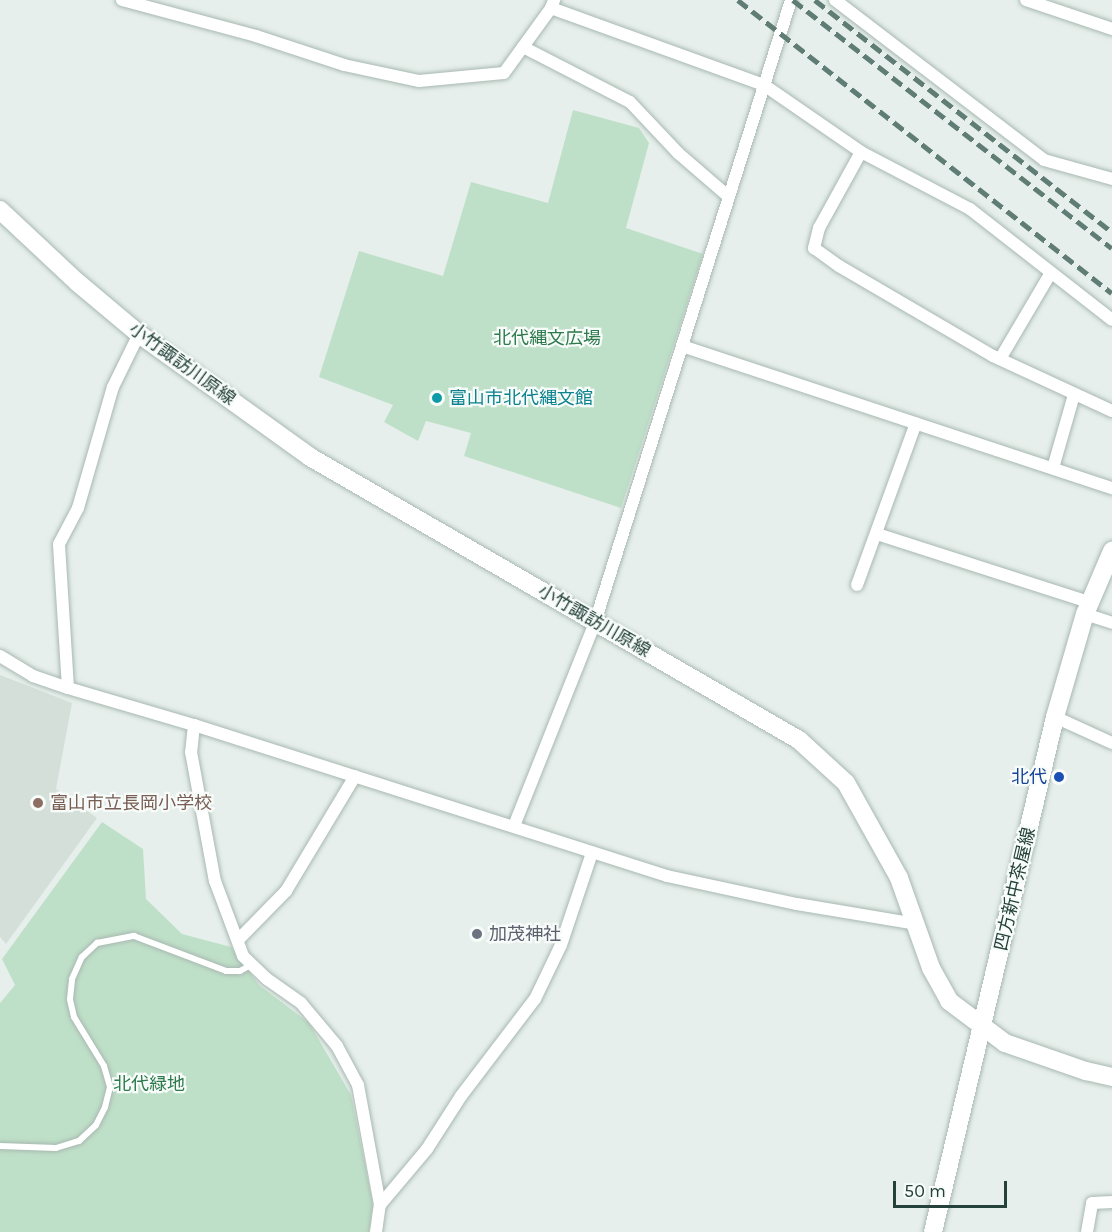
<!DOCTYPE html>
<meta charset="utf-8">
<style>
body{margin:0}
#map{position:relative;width:1112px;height:1232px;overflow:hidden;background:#e6efeb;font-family:Karla,"Noto Sans JP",sans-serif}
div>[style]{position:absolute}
.built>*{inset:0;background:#d4dfda}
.green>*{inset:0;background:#bfe0c8}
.roads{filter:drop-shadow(0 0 2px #a8b8b2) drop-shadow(0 0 2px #a8b8b2)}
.service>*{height:6px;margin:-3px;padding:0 3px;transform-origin:3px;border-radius:3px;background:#fff}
.minor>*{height:12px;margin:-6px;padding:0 6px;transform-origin:6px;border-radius:6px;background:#fff}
.secondary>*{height:18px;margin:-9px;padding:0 9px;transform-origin:9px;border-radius:9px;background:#fff}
.rail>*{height:4.5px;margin-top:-2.25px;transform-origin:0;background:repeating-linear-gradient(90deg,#5f7d75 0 12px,transparent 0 18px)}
.dots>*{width:16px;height:16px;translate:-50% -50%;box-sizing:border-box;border:3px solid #f7fbf9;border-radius:50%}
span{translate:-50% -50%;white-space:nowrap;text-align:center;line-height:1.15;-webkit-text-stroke:4.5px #f7fbf9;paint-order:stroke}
.park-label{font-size:18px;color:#2d7a4b}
.street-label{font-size:18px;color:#24423a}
.culture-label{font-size:18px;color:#0d838f}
.left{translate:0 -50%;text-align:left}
.transit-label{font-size:18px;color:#164399}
.right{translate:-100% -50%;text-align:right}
.education-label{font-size:18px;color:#785e54}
.worship-label{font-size:18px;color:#5b616d}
.scale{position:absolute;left:893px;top:1181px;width:114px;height:27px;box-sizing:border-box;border:3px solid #24423a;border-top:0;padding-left:8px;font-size:18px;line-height:21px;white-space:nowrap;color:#24423a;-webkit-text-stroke:4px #f7fbf9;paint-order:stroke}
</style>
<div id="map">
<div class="built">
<div style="clip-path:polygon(0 675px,72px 703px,56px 789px,97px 818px,6px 944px,0 937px)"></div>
</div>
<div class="green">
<div style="clip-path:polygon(573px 110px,639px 128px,649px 143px,626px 228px,703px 254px,621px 508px,464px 456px,471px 433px,426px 421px,418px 441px,384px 422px,393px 405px,319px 377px,359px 251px,443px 276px,471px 182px,548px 203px)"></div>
<div style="clip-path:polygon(102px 822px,143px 849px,146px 899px,182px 934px,231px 947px,259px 985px,309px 1023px,351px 1095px,373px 1205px,369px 1232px,0 1232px,0 1003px,15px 985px,2px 959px)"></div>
</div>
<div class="roads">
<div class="service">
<div style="left:0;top:1146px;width:56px;rotate:2deg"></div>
<div style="left:56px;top:1148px;width:24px;rotate:-17deg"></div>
<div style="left:79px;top:1141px;width:23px;rotate:-43deg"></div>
<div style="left:96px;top:1125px;width:20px;rotate:-63deg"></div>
<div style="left:105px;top:1107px;width:21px;rotate:-76deg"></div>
<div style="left:110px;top:1087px;width:22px;rotate:-106deg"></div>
<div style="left:104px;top:1066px;width:57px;rotate:-121.5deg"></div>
<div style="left:74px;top:1017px;width:18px;rotate:-103deg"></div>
<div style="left:70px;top:999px;width:20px;rotate:-84deg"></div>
<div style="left:72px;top:979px;width:24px;rotate:-66deg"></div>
<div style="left:82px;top:957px;width:21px;rotate:-43deg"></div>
<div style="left:97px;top:943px;width:38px;rotate:-11deg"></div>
<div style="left:134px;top:936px;width:98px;rotate:20.8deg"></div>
<div style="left:226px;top:971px;width:14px"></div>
<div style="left:240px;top:971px;width:13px;rotate:-29deg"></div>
</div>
<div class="minor">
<div style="left:122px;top:0;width:139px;rotate:15deg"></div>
<div style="left:256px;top:36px;width:93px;rotate:18.2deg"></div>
<div style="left:344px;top:65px;width:77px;rotate:12deg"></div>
<div style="left:419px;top:81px;width:85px;rotate:-5.4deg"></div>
<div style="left:504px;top:73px;width:80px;rotate:-54.1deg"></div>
<div style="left:551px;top:8px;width:9px;rotate:-69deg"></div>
<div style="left:835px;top:0;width:263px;rotate:37.4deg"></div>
<div style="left:1044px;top:160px;width:71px;rotate:15.6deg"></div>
<div style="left:1026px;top:0;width:91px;rotate:18.6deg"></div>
<div style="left:551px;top:8px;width:226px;rotate:19.9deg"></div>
<div style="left:764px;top:85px;width:118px;rotate:34.6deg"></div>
<div style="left:861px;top:152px;width:123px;rotate:27.6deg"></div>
<div style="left:970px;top:209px;width:180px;rotate:38deg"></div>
<div style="left:523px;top:47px;width:120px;rotate:27.2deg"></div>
<div style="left:630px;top:102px;width:70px;rotate:46.7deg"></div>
<div style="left:678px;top:153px;width:67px;rotate:40.8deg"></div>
<div style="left:861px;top:152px;width:87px;rotate:118.9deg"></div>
<div style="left:819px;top:228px;width:21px;rotate:104deg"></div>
<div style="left:814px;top:248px;width:31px;rotate:36deg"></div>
<div style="left:839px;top:266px;width:178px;rotate:30.3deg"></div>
<div style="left:993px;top:356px;width:131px;rotate:24.8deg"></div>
<div style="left:682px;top:346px;width:453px;rotate:18.3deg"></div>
<div style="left:1000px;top:359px;width:99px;rotate:-59.5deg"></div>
<div style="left:1053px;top:468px;width:76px;rotate:-74deg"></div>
<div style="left:877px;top:534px;width:223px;rotate:17.8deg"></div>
<div style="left:857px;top:585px;width:172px;rotate:-70deg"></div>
<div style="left:1085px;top:614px;width:28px;rotate:18deg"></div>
<div style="left:0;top:656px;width:39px;rotate:31deg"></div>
<div style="left:33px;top:676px;width:37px;rotate:19deg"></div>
<div style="left:68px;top:688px;width:131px;rotate:16.4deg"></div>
<div style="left:194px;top:725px;width:497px;rotate:17.7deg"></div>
<div style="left:667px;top:876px;width:133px;rotate:12.2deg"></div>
<div style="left:797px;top:904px;width:122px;rotate:9.5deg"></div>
<div style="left:68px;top:688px;width:144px;rotate:-93.6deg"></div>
<div style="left:59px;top:544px;width:41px;rotate:-62.2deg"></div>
<div style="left:78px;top:508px;width:126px;rotate:-73.9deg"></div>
<div style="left:113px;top:387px;width:59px;rotate:-63.9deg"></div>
<div style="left:1055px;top:717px;width:63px;rotate:24.5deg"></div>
<div style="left:194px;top:725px;width:27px;rotate:96deg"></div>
<div style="left:191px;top:752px;width:131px;rotate:79.5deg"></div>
<div style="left:215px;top:881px;width:80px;rotate:69.5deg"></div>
<div style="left:243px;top:956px;width:33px;rotate:44deg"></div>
<div style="left:267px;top:979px;width:42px;rotate:35.2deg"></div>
<div style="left:301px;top:1003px;width:56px;rotate:50.1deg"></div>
<div style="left:337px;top:1046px;width:44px;rotate:61.7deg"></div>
<div style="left:358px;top:1085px;width:122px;rotate:79.6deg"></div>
<div style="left:514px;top:826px;width:219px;rotate:-68.3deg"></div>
<div style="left:595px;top:622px;width:652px;rotate:-72.51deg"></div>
<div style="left:238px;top:940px;width:69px;rotate:-45.6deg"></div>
<div style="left:286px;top:891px;width:134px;rotate:-59deg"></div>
<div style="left:376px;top:1232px;width:27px;rotate:-82deg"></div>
<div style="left:380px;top:1205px;width:73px;rotate:-50deg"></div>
<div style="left:427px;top:1149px;width:63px;rotate:-57.3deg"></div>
<div style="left:461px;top:1096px;width:122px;rotate:-52.7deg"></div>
<div style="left:535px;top:999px;width:60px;rotate:-64.3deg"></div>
<div style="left:561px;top:945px;width:97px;rotate:-71.4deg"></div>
<div style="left:1087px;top:1232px;width:29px;rotate:-80deg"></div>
<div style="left:1092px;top:1203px;width:20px;rotate:-3deg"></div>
</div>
<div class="secondary">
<div style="left:0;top:210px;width:105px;rotate:43.1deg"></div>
<div style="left:77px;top:282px;width:81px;rotate:40deg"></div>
<div style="left:139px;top:334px;width:211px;rotate:35.7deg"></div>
<div style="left:310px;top:457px;width:565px;rotate:30.06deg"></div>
<div style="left:799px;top:740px;width:64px;rotate:42.5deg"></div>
<div style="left:846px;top:783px;width:109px;rotate:60.8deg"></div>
<div style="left:899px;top:878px;width:96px;rotate:70.4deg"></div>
<div style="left:931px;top:968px;width:38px;rotate:61deg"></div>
<div style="left:949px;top:1001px;width:70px;rotate:36.9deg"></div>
<div style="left:1005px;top:1043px;width:86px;rotate:19.1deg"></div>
<div style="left:1086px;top:1071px;width:27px;rotate:13deg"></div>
<div style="left:933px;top:1232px;width:529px;rotate:-76.67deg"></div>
<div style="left:1055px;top:717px;width:107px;rotate:-73.8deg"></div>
<div style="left:1085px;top:614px;width:69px;rotate:-66.8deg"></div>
</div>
</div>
<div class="rail">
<div style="left:738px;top:0;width:475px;rotate:38.1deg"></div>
<div style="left:793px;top:0;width:404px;rotate:37.9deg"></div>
<div style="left:815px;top:0;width:377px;rotate:38deg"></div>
</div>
<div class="dots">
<div style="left:437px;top:398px;background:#0f9aa8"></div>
<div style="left:1059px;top:777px;background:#1a4fb4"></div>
<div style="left:38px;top:803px;background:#8d6e63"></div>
<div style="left:477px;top:934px;background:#6b7280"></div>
</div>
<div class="park-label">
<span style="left:547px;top:338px">北代縄文広場</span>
<span style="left:149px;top:1084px">北代緑地</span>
</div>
<div class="street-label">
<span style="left:182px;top:364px;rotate:36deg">小竹諏訪川原線</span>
<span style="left:594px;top:621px;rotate:30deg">小竹諏訪川原線</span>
<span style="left:1015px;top:889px;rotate:-77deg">四方新中茶屋線</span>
</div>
<div class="culture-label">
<span class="left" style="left:449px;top:398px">富山市北代縄文館</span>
</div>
<div class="transit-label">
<span class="right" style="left:1047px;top:777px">北代</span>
</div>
<div class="education-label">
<span class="left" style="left:50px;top:803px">富山市立長岡小学校</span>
</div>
<div class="worship-label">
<span class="left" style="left:489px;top:934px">加茂神社</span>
</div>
<div class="scale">50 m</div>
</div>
